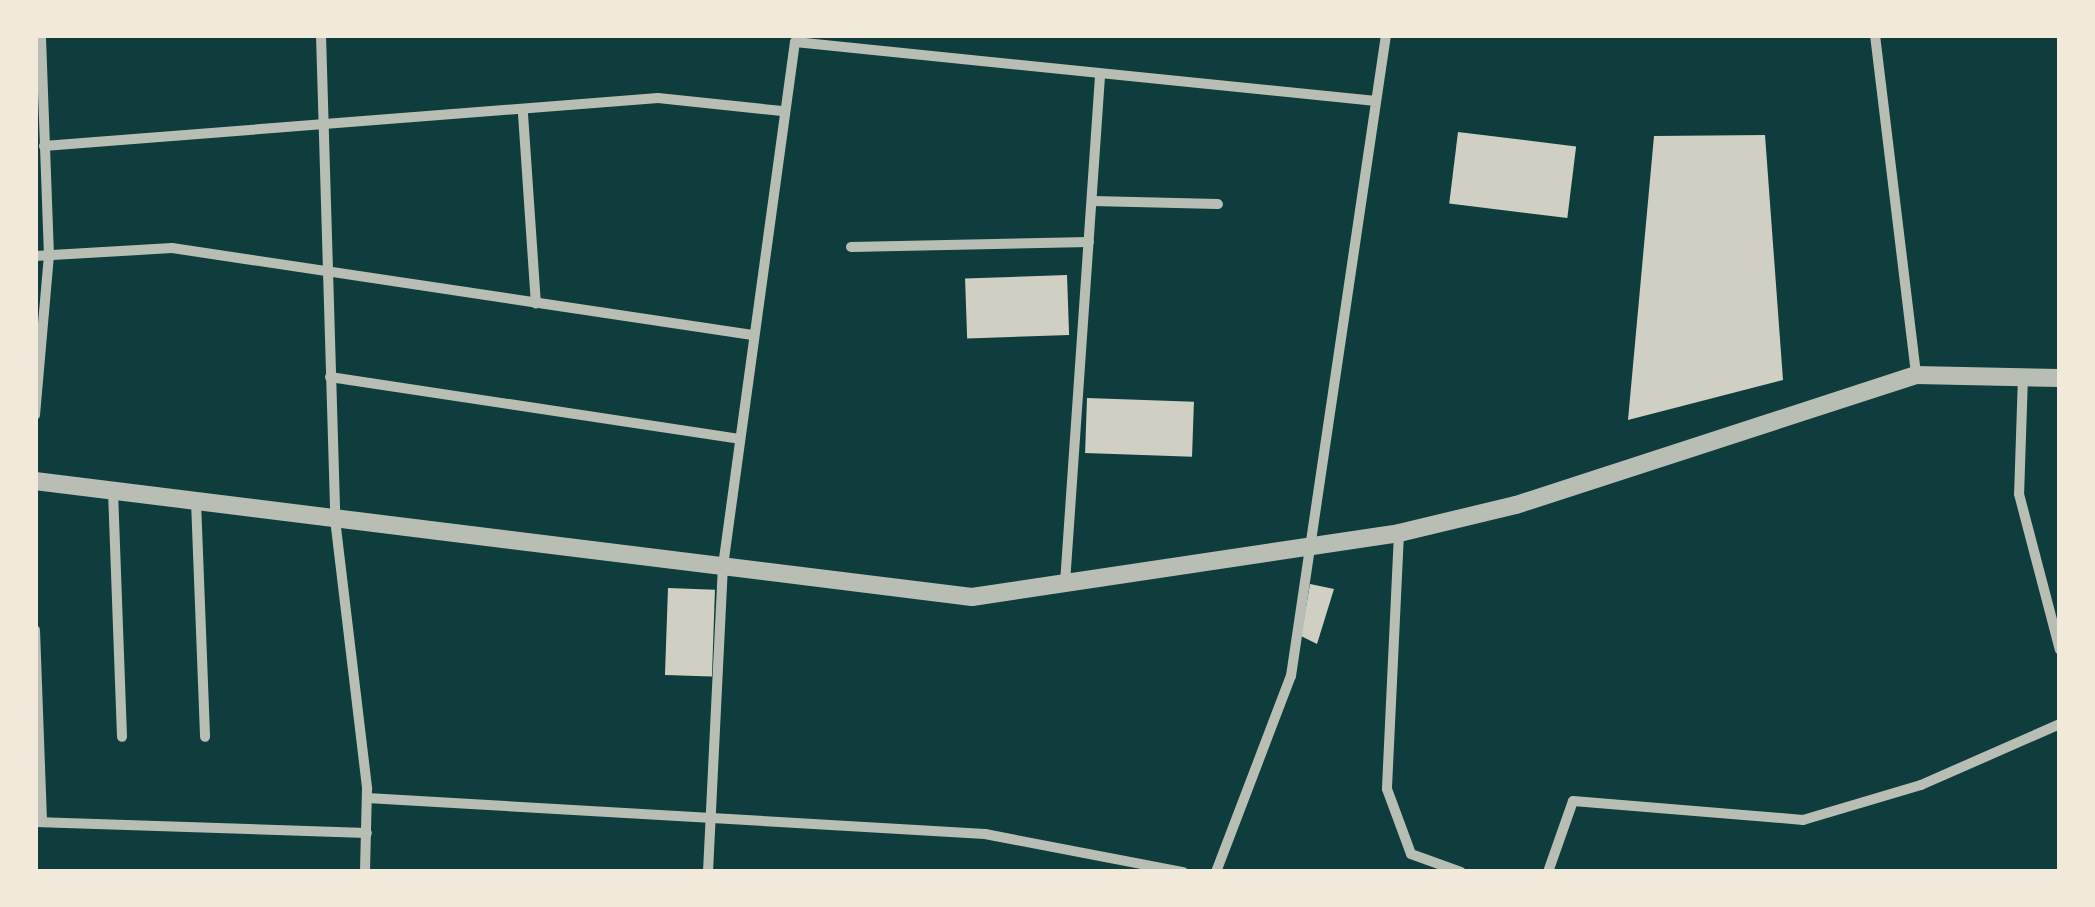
<!DOCTYPE html>
<style>
body{margin:0}
#map{position:relative;width:2095px;height:907px;overflow:hidden;background:#0f3d3e;font-family:Literata,serif}
div>[style]{position:absolute}
.building>*{inset:0;background:#cfcfc3;transform-origin:0 0}
.minor>*{height:10px;margin:-5px;padding:0 5px;transform-origin:5px;border-radius:5px;background:#b8beb3}
.tertiary>*{height:18px;margin:-9px;padding:0 9px;transform-origin:9px;border-radius:9px;background:#b8beb3}
span{translate:-50% -50%;white-space:nowrap;text-align:center;line-height:1.15;-webkit-text-stroke:10px #f1e9da;paint-order:stroke}
.frame{position:absolute;inset:0;border:38px solid #f1e9da;pointer-events:none}
</style>
<div id="map">
<div class="building">
<div style="left:1458px;top:132px;width:119px;height:72px;rotate:7deg"></div>
<div style="clip-path:polygon(1765px 135px,1783px 380px,1628px 420px,1654px 136px)"></div>
<div style="left:1067px;top:275px;width:60px;height:102px;rotate:88deg"></div>
<div style="left:1087px;top:398px;width:107px;height:55px;rotate:2deg"></div>
<div style="clip-path:polygon(1310px 584px,1334px 589px,1317px 644px,1301px 636px)"></div>
<div style="left:668px;top:588px;width:47px;height:87px;rotate:2deg"></div>
</div>
<div class="minor">
<div style="left:321px;top:35px;width:484px;rotate:88.3deg"></div>
<div style="left:335px;top:519px;width:272px;rotate:83.2deg"></div>
<div style="left:367px;top:789px;width:83px;rotate:91.4deg"></div>
<div style="left:1875px;top:35px;width:342px;rotate:83.1deg"></div>
<div style="left:523px;top:114px;width:190px;rotate:86.1deg"></div>
<div style="left:44px;top:146px;width:616px;rotate:-4.47deg"></div>
<div style="left:658px;top:98px;width:125px;rotate:6deg"></div>
<div style="left:1092px;top:201px;width:126px;rotate:1.4deg"></div>
<div style="left:851px;top:247px;width:238px;rotate:-1.2deg"></div>
<div style="left:35px;top:256px;width:137px;rotate:-3.3deg"></div>
<div style="left:172px;top:248px;width:587px;rotate:8.52deg"></div>
<div style="left:2023px;top:376px;width:118px;rotate:91.9deg"></div>
<div style="left:2019px;top:494px;width:161px;rotate:75.3deg"></div>
<div style="left:330px;top:377px;width:414px;rotate:8.6deg"></div>
<div style="left:35px;top:415px;width:160px;rotate:-85deg"></div>
<div style="left:49px;top:256px;width:221px;rotate:-92.1deg"></div>
<div style="left:113px;top:491px;width:246px;rotate:87.9deg"></div>
<div style="left:196px;top:501px;width:236px;rotate:87.8deg"></div>
<div style="left:1399px;top:533px;width:256px;rotate:92.7deg"></div>
<div style="left:1387px;top:789px;width:69px;rotate:69.7deg"></div>
<div style="left:1411px;top:854px;width:53px;rotate:19.8deg"></div>
<div style="left:1065px;top:583px;width:508px;rotate:-86.05deg"></div>
<div style="left:35px;top:630px;width:192px;rotate:87.9deg"></div>
<div style="left:367px;top:798px;width:619px;rotate:3.33deg"></div>
<div style="left:985px;top:834px;width:202px;rotate:10.9deg"></div>
<div style="left:35px;top:822px;width:332px;rotate:1.9deg"></div>
<div style="left:708px;top:872px;width:306px;rotate:-87.2deg"></div>
<div style="left:723px;top:566px;width:529px;rotate:-82.18deg"></div>
<div style="left:795px;top:42px;width:584px;rotate:5.8deg"></div>
<div style="left:1216px;top:872px;width:210px;rotate:-69.1deg"></div>
<div style="left:1291px;top:676px;width:648px;rotate:-81.57deg"></div>
<div style="left:1548px;top:872px;width:75px;rotate:-70.6deg"></div>
<div style="left:1573px;top:801px;width:231px;rotate:4.7deg"></div>
<div style="left:1803px;top:820px;width:123px;rotate:-16.5deg"></div>
<div style="left:1921px;top:785px;width:152px;rotate:-23.7deg"></div>
</div>
<div class="tertiary">
<div style="left:35px;top:481px;width:944px;rotate:7.06deg"></div>
<div style="left:972px;top:597px;width:432px;rotate:-8.5deg"></div>
<div style="left:1399px;top:533px;width:120px;rotate:-13.5deg"></div>
<div style="left:1516px;top:505px;width:421px;rotate:-18deg"></div>
<div style="left:1916px;top:375px;width:144px;rotate:1.2deg"></div>
</div>
<div class="frame"></div>
</div>
